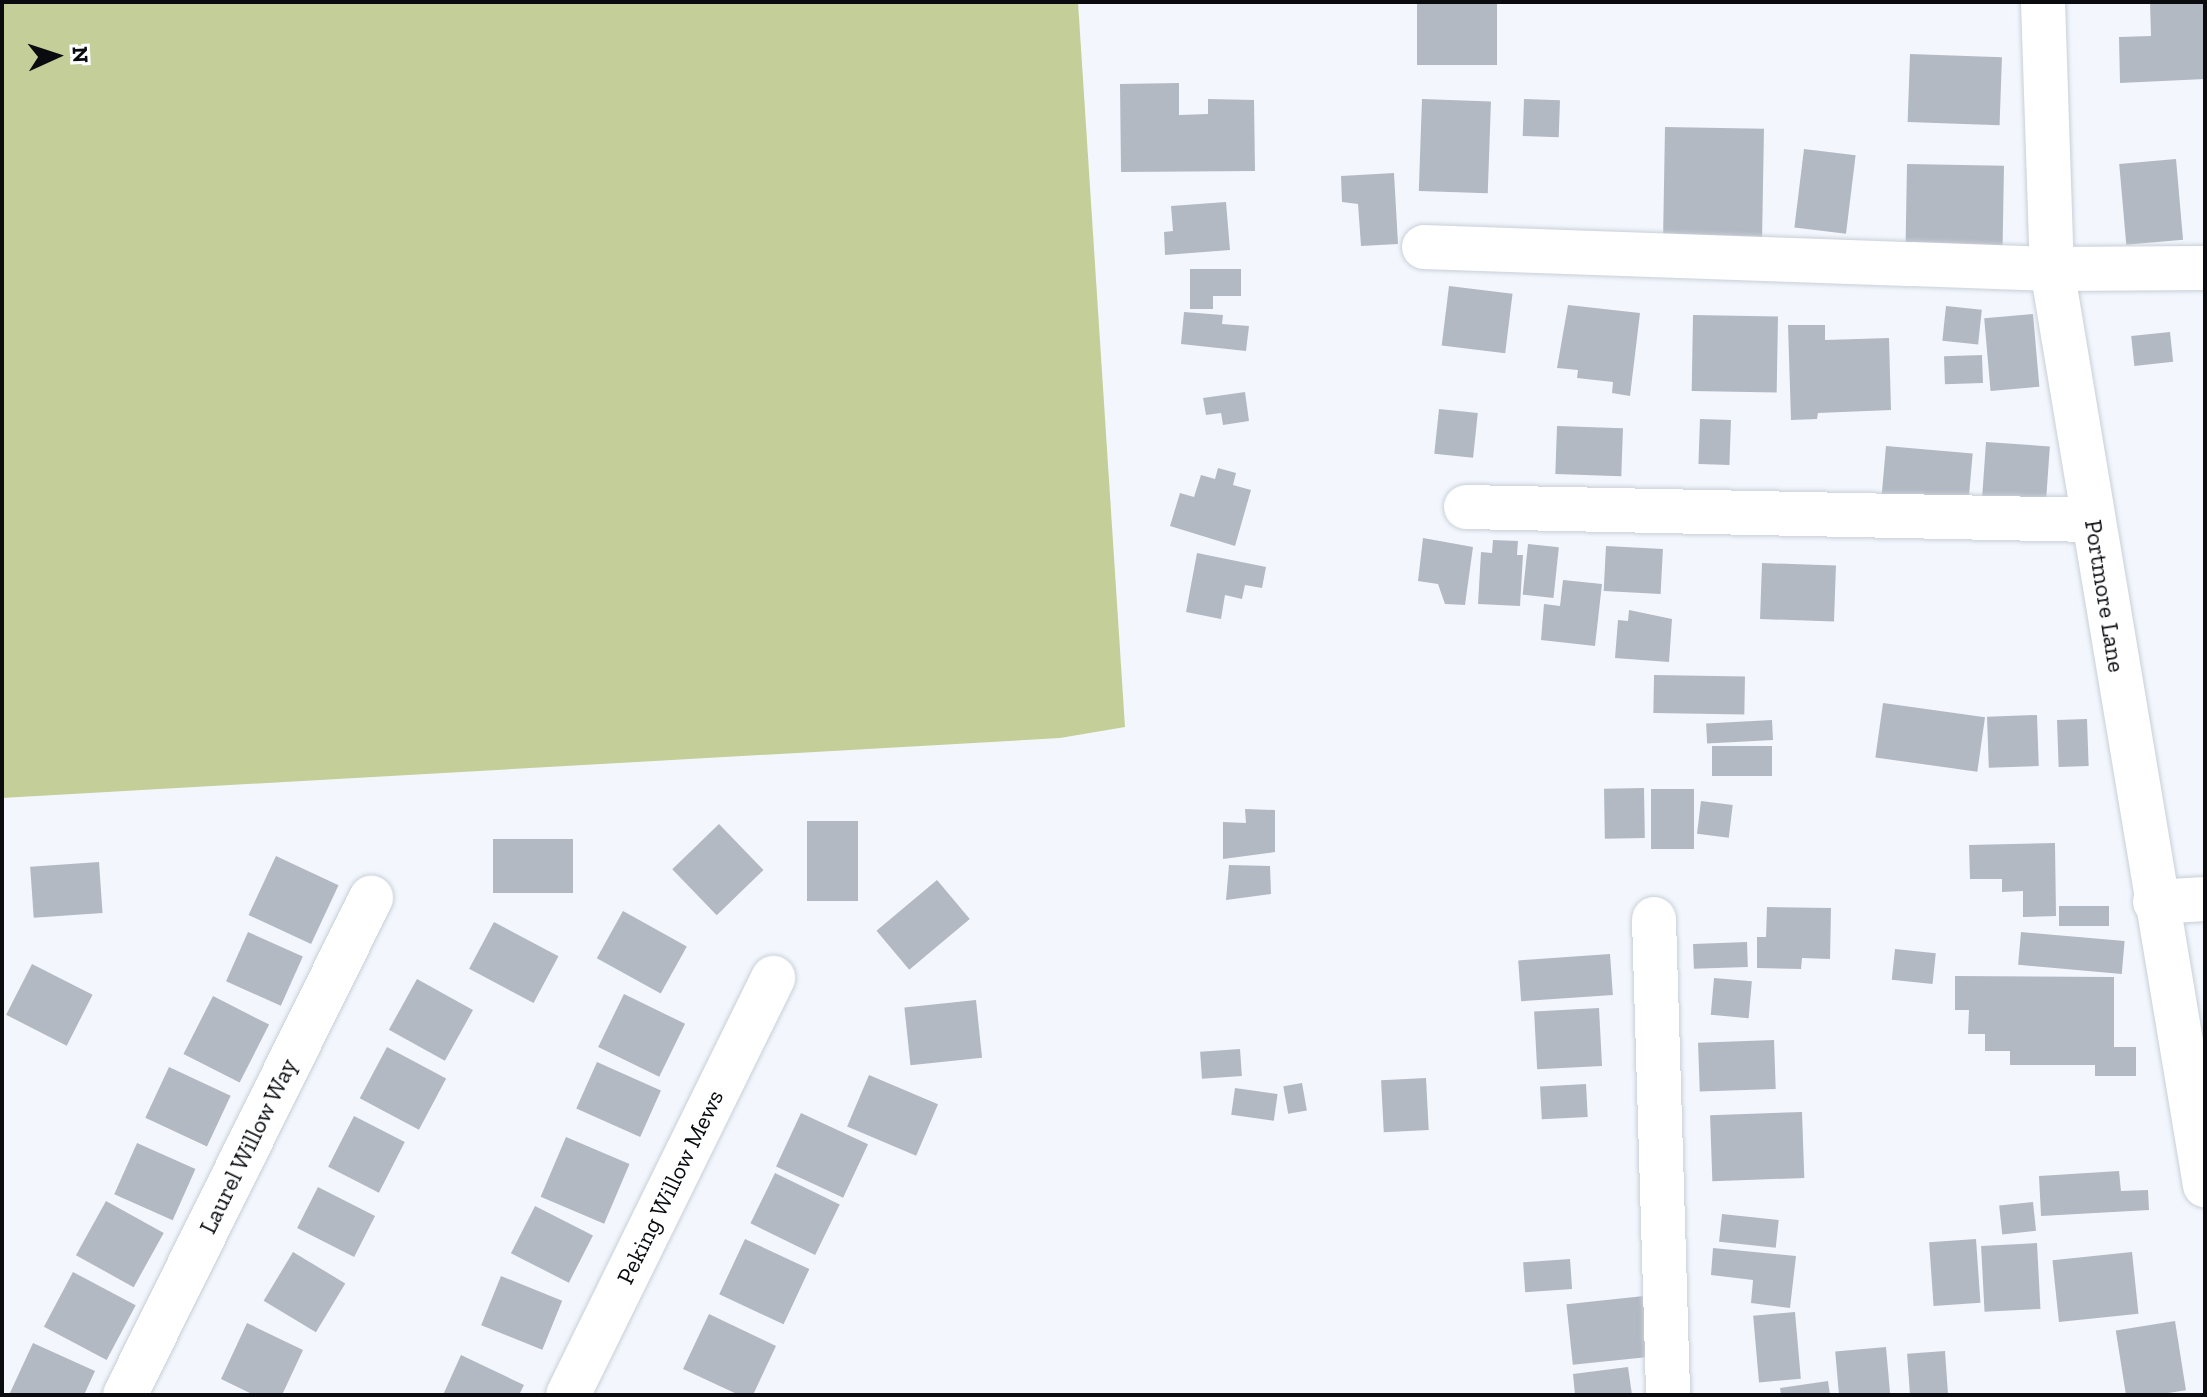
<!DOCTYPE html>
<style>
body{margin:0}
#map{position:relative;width:2207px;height:1397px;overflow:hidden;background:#f3f7fd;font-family:"Zilla Slab",serif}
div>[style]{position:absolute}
.green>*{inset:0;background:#c3ce98}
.building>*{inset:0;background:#b3b9c2;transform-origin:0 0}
.roads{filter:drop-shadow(0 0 2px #c9cfd9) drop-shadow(0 0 2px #c9cfd9)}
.street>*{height:44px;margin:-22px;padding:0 22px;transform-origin:22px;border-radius:22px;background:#fff}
span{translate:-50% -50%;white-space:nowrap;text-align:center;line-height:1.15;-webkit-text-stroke:8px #fff;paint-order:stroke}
.street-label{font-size:24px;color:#090b0f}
.frame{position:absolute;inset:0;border:4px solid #090b0f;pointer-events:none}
.north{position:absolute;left:16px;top:16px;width:80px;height:80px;-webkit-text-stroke:6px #fff;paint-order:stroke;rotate:87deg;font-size:22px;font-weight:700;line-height:32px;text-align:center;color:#090b0f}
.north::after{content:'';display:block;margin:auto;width:28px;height:36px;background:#090b0f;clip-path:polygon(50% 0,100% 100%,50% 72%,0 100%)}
</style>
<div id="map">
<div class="green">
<div style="clip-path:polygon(2px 2px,1078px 2px,1125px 727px,1060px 738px,2px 798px)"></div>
</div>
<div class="building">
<div style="left:1417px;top:2px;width:80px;height:63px"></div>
<div style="clip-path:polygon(2150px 2px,2205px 2px,2205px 79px,2120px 83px,2119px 37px,2151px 36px)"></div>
<div style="left:1910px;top:54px;width:92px;height:68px;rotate:2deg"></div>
<div style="clip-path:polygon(1179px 83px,1179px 115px,1208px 114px,1208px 99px,1254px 100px,1255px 171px,1121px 172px,1120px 84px)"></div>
<div style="left:1422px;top:99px;width:69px;height:92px;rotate:2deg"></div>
<div style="left:1524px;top:99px;width:36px;height:37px;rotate:2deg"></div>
<div style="left:1665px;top:127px;width:99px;height:111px;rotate:1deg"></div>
<div style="left:1804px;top:149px;width:52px;height:79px;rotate:7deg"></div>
<div style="left:2176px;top:159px;width:81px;height:57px;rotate:85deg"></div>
<div style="left:1907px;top:164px;width:97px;height:82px;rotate:1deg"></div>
<div style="clip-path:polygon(1394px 173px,1398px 244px,1361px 246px,1358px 204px,1342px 202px,1341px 176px)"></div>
<div style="clip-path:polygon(1226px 202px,1230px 250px,1165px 255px,1164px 232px,1173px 231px,1171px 206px)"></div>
<div style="clip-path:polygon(1190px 269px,1241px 269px,1241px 296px,1213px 296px,1213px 309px,1190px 309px)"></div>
<div style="left:1449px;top:286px;width:64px;height:60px;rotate:7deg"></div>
<div style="clip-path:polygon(1568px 305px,1640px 313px,1630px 396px,1612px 393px,1613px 382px,1577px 378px,1578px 370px,1557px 368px)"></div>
<div style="left:1946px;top:306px;width:36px;height:35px;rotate:6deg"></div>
<div style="clip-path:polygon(1184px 312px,1223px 315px,1222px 324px,1249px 326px,1246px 351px,1181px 344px)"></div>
<div style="left:2033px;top:314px;width:73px;height:49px;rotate:85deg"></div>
<div style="left:1693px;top:315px;width:85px;height:76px;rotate:1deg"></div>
<div style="clip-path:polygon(1788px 325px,1825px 325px,1825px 340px,1889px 338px,1891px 410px,1818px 413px,1817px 419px,1791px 420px)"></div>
<div style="left:2170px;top:332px;width:30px;height:39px;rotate:84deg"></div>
<div style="left:1982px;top:355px;width:28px;height:38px;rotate:88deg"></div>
<div style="clip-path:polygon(1245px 392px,1249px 421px,1223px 425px,1221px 413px,1206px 415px,1203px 398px)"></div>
<div style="left:1439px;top:409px;width:39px;height:45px;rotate:6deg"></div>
<div style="left:1700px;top:419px;width:31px;height:45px;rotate:2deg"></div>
<div style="left:1557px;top:426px;width:66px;height:48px;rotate:2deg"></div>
<div style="left:1986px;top:442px;width:64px;height:64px;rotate:4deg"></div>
<div style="left:1886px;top:446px;width:87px;height:51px;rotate:5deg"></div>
<div style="clip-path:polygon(1218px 468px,1236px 473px,1233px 485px,1251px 490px,1235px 546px,1170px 526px,1180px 493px,1194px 497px,1201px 475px,1215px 479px)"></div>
<div style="clip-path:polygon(1423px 538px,1473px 547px,1465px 605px,1445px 604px,1438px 584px,1418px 581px)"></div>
<div style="clip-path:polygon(1493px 540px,1518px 541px,1517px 555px,1523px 555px,1520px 606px,1478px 604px,1481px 552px,1492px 553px)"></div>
<div style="left:1528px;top:544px;width:31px;height:51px;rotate:6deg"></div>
<div style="left:1606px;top:546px;width:57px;height:45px;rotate:3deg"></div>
<div style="clip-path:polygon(1197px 553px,1266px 567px,1262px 588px,1245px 585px,1242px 599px,1225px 595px,1221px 619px,1186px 612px)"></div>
<div style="left:1762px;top:563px;width:74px;height:56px;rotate:2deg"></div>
<div style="clip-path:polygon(1563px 580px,1602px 584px,1595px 646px,1541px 640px,1544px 604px,1560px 606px)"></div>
<div style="clip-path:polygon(1629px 610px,1672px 619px,1669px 662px,1615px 658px,1618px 620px,1628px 621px)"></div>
<div style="left:1654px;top:675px;width:91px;height:38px;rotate:1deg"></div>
<div style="left:1883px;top:703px;width:103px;height:55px;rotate:8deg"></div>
<div style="left:2037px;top:715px;width:51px;height:50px;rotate:88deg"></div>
<div style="left:2087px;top:719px;width:47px;height:30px;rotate:88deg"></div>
<div style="left:1772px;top:720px;width:20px;height:66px;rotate:87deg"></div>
<div style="left:1772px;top:746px;width:30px;height:60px;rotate:90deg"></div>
<div style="left:1644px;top:788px;width:50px;height:40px;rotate:89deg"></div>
<div style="left:1651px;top:789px;width:43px;height:60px"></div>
<div style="left:1701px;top:801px;width:32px;height:33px;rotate:7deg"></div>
<div style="clip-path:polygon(1245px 809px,1275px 810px,1275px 852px,1223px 859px,1223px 822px,1246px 823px)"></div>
<div style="left:807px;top:821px;width:51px;height:80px"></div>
<div style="left:719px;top:824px;width:64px;height:65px;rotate:46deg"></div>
<div style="left:573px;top:839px;width:54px;height:80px;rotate:90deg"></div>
<div style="clip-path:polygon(2055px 843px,2056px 916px,2023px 917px,2023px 891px,2002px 892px,2002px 879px,1970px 879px,1969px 845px)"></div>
<div style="left:276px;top:856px;width:69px;height:65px;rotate:25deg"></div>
<div style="left:99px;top:862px;width:51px;height:69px;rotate:86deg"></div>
<div style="clip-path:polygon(1229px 865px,1270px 866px,1271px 894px,1226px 900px)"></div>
<div style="left:937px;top:880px;width:51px;height:79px;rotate:50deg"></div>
<div style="left:2059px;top:906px;width:50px;height:20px"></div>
<div style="clip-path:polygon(1767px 907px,1831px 908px,1830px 959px,1802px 958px,1801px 969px,1757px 968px,1757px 937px,1766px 937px)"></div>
<div style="left:623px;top:911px;width:73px;height:54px;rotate:29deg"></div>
<div style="left:494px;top:922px;width:73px;height:53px;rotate:28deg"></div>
<div style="left:248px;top:932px;width:60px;height:54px;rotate:24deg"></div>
<div style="left:2021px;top:932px;width:104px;height:33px;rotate:5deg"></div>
<div style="left:1747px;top:942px;width:25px;height:54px;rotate:88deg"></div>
<div style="left:1895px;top:949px;width:41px;height:31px;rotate:6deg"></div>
<div style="left:1610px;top:954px;width:41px;height:92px;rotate:86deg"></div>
<div style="left:32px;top:964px;width:68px;height:57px;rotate:27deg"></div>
<div style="clip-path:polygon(1955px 976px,2114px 977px,2114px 1047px,2136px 1047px,2136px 1076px,2095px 1076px,2095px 1065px,2010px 1065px,2010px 1051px,1985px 1051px,1985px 1034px,1968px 1034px,1969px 1010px,1955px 1010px)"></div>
<div style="left:1714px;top:978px;width:38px;height:37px;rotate:5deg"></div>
<div style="left:417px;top:979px;width:64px;height:58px;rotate:29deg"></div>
<div style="left:624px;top:994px;width:68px;height:59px;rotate:26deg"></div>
<div style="left:213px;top:996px;width:63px;height:65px;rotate:27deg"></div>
<div style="left:976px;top:1000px;width:58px;height:72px;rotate:84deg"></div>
<div style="left:1599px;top:1008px;width:58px;height:65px;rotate:87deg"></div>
<div style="left:1774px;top:1040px;width:49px;height:76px;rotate:88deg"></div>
<div style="left:387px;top:1047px;width:67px;height:58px;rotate:28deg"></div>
<div style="left:1240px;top:1049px;width:27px;height:40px;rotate:86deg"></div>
<div style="left:597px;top:1062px;width:70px;height:51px;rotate:24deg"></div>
<div style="left:169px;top:1067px;width:68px;height:56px;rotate:25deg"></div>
<div style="left:869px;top:1075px;width:75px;height:56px;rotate:23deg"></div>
<div style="left:1426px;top:1078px;width:52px;height:45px;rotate:87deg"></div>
<div style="left:1302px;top:1083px;width:28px;height:19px;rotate:80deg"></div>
<div style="left:1586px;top:1084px;width:33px;height:46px;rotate:87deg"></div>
<div style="left:1235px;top:1088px;width:43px;height:27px;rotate:8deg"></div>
<div style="left:1802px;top:1112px;width:66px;height:92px;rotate:88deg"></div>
<div style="left:801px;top:1113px;width:74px;height:59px;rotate:25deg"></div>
<div style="left:354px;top:1116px;width:57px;height:57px;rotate:27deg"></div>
<div style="left:566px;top:1137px;width:69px;height:65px;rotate:23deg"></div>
<div style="left:137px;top:1143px;width:64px;height:56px;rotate:24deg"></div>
<div style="clip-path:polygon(2119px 1171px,2121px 1191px,2148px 1190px,2149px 1210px,2041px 1216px,2039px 1176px)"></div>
<div style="left:775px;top:1173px;width:72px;height:56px;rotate:26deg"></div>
<div style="left:318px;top:1187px;width:64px;height:46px;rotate:27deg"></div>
<div style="left:106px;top:1201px;width:66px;height:62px;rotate:29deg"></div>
<div style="left:2033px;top:1202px;width:29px;height:34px;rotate:84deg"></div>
<div style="left:535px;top:1206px;width:65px;height:53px;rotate:27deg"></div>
<div style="left:1722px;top:1214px;width:57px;height:28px;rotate:6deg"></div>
<div style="left:745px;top:1239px;width:71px;height:61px;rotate:25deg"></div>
<div style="left:1976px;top:1239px;width:64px;height:47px;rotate:86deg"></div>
<div style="left:2037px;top:1243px;width:66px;height:56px;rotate:87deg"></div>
<div style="clip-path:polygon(1713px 1248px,1796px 1256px,1790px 1308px,1751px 1303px,1753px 1280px,1711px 1275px)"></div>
<div style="left:293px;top:1252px;width:61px;height:57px;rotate:31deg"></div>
<div style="left:2132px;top:1252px;width:62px;height:80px;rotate:84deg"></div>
<div style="left:1570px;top:1259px;width:30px;height:47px;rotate:86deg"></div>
<div style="left:73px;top:1272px;width:71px;height:62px;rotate:28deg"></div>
<div style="left:501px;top:1276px;width:66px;height:53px;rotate:22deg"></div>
<div style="left:1644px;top:1296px;width:61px;height:78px;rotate:84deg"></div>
<div style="left:1795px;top:1312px;width:67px;height:42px;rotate:85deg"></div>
<div style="clip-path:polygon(709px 1314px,776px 1346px,753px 1395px,739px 1395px,683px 1369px)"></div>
<div style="left:2175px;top:1321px;width:70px;height:60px;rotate:81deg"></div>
<div style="clip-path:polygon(247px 1323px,303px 1350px,282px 1395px,254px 1395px,221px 1379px)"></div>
<div style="clip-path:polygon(33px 1343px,95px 1371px,84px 1395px,9px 1395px)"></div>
<div style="left:1886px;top:1347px;width:48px;height:51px;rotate:85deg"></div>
<div style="left:1945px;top:1351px;width:44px;height:38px;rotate:86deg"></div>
<div style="clip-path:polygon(461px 1355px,524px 1385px,519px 1395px,443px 1395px)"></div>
<div style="clip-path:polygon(1628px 1367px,1632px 1395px,1575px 1395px,1573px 1374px)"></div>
<div style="clip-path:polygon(1828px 1381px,1830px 1395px,1781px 1395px,1780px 1388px)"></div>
</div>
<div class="roads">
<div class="street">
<div style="left:2043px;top:2px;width:267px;rotate:88.1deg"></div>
<div style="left:2052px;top:269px;width:929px;rotate:80.52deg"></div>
<div style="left:1424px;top:247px;width:628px;rotate:2.01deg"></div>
<div style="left:2052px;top:269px;width:153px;rotate:-0.4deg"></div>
<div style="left:1466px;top:507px;width:626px;rotate:1.19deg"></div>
<div style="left:2155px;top:902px;width:50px;rotate:-3.4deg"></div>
<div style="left:1654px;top:919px;width:476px;rotate:88.3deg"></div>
<div style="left:125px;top:1395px;width:555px;rotate:-63.67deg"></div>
<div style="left:568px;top:1395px;width:465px;rotate:-63.8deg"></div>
</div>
</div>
<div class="street-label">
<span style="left:2105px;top:596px;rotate:81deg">Portmore Lane</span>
<span style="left:248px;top:1146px;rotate:-64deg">Laurel Willow Way</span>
<span style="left:670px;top:1187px;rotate:-64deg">Peking Willow Mews</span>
</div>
<div class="frame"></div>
<div class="north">N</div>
</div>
